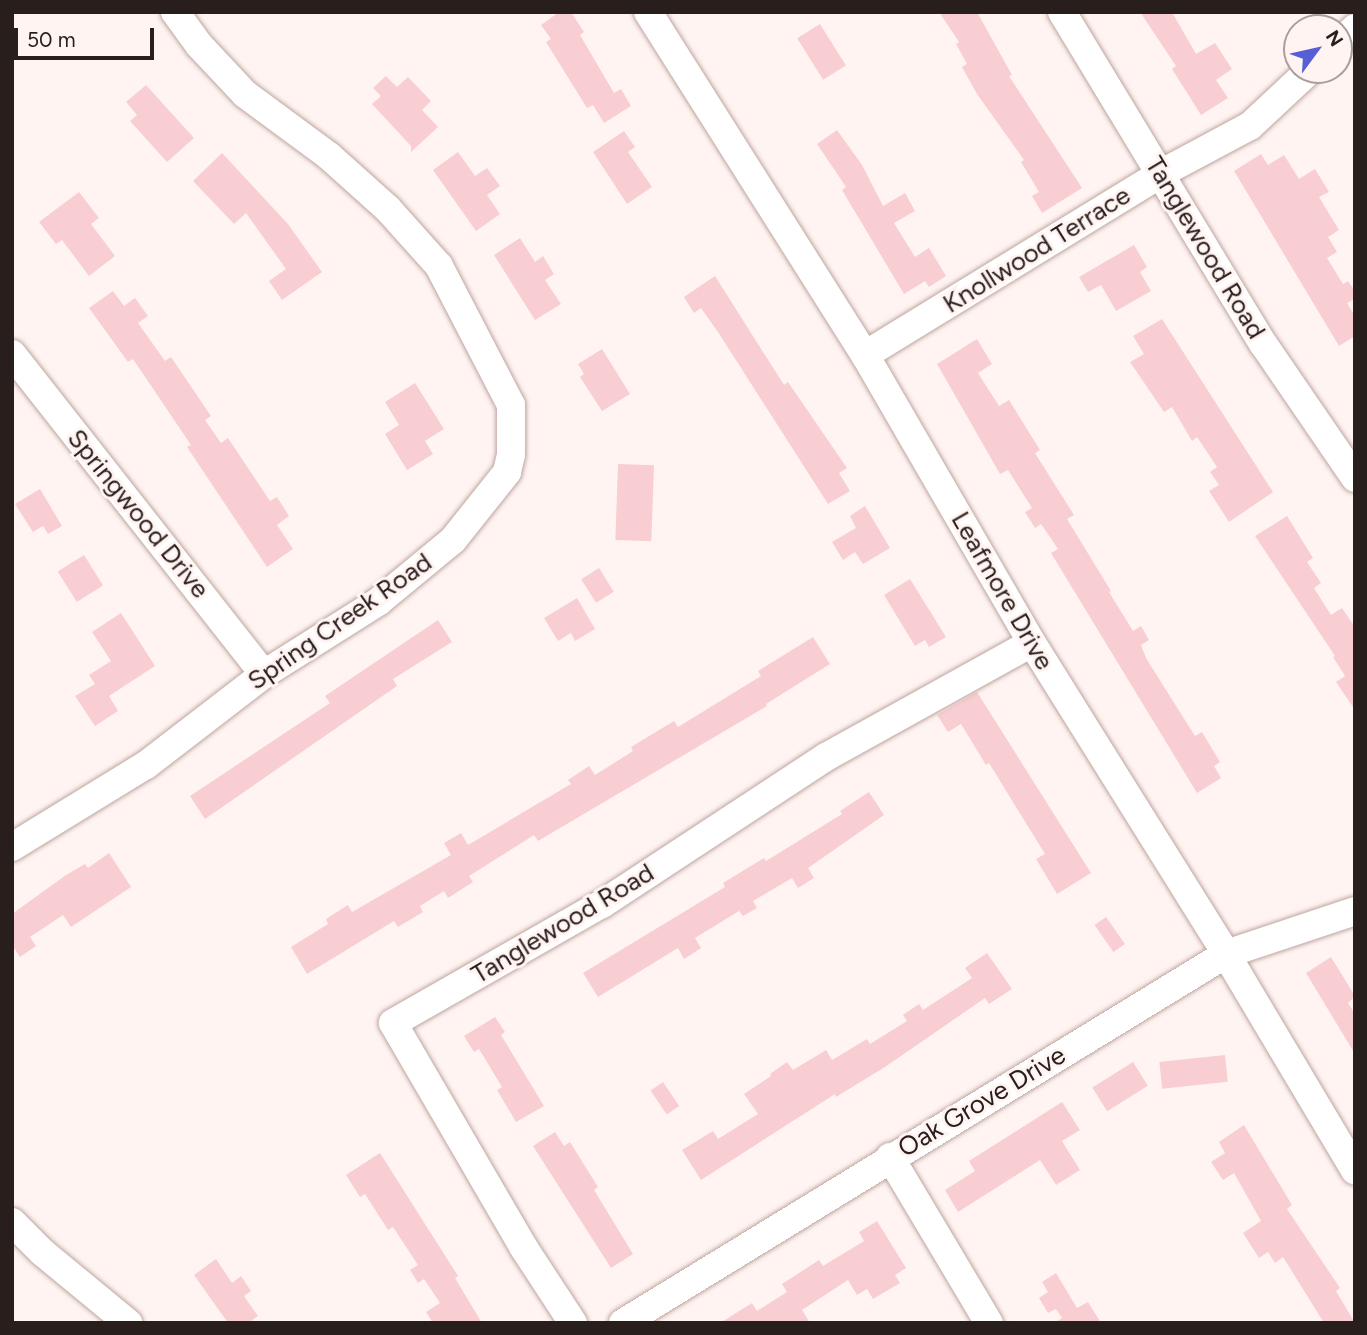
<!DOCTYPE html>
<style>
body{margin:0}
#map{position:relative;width:1367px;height:1335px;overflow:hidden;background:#fff4f2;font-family:Figtree,sans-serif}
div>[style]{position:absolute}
.building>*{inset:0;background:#f8ced2;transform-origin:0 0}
.roads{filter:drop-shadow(0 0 2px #bea59f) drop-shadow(0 0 2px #bea59f)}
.minor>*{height:28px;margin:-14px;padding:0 14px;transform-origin:14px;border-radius:14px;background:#fff}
span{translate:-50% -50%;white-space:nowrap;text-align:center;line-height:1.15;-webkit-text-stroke:6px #fff4f2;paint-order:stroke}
.street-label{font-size:26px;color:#281e1c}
.frame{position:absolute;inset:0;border:14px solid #281e1c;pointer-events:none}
.north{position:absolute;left:1283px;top:14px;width:70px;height:70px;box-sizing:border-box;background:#fff4f2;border:2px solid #a99e9c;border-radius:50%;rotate:57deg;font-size:19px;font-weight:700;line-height:28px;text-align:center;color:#281e1c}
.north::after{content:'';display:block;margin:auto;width:24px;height:32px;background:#575fd6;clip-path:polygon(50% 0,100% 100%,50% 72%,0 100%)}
.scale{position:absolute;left:14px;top:28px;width:140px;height:32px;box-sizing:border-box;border:4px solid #281e1c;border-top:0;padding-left:9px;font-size:21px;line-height:24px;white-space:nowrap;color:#281e1c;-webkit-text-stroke:5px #fff4f2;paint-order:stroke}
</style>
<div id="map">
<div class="building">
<div style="clip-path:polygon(559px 12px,571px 12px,584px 32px,580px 35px,614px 93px,621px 89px,631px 106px,604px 123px,593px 105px,587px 108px,546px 42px,551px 39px,541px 25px)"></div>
<div style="clip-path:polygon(939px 12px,977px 12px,1012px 75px,1009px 76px,1082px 188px,1042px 213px,1032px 196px,1039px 192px,1021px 162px,1024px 160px,977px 94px,962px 67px,967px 64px,956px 44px,959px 42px)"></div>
<div style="clip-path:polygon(1140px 12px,1172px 12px,1196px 54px,1215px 43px,1232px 69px,1216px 80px,1228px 98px,1201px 115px,1172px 69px,1176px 66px)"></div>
<div style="left:820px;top:24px;width:49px;height:27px;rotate:58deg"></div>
<div style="clip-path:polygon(386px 76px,397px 87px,408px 77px,431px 101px,422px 110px,438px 127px,411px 152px,411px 146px,372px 104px,381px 96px,373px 88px)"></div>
<div style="clip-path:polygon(146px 85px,194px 138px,167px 162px,130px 121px,137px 115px,126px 102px)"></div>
<div style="clip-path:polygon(837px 130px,862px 165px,883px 206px,905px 193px,915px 211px,894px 223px,915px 257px,929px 248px,946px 276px,929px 287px,925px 281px,904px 294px,842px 190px,846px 187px,817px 144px)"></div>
<div style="clip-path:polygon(624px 131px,635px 147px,628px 152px,652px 187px,627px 204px,593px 152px)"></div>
<div style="clip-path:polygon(458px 152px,475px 176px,487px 168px,500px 186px,487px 195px,500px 214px,476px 231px,433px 170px)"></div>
<div style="clip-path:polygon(222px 153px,288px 224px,322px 272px,282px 300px,269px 281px,286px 269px,246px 213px,234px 224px,193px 181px)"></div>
<div style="clip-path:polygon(1261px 154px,1268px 165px,1284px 155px,1299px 179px,1315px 169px,1329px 192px,1319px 197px,1339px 230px,1328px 237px,1337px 252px,1327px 258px,1343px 284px,1348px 281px,1355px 291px,1355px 299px,1347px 303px,1355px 316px,1355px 336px,1339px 346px,1234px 171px)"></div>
<div style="clip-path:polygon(79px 192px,99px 218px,91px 224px,115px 256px,89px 276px,62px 240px,56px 244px,39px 222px)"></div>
<div style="clip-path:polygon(520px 238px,535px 262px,543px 256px,554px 274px,545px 280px,561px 304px,535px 320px,494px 255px)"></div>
<div style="clip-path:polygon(1134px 245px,1147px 267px,1140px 272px,1151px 291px,1116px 311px,1101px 285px,1088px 292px,1079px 277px)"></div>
<div style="clip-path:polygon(715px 276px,784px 385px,788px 382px,847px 468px,839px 473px,850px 491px,828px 504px,718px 332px,701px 308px,694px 313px,684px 297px)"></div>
<div style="clip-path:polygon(113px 291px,124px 306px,135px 298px,148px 316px,138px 323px,165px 361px,171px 357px,211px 416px,205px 420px,221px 443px,228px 438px,270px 501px,277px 497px,289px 516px,277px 525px,293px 549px,267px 567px,187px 447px,191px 445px,133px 359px,128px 362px,89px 308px)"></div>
<div style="clip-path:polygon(1162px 319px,1273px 492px,1229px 522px,1209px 491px,1219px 485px,1210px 472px,1217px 467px,1197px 437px,1192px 441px,1172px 407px,1164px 412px,1130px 362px,1144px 354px,1133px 336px)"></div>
<div style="clip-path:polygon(977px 339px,992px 364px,978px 373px,999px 406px,1009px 400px,1040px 450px,1035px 453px,1074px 515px,1067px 519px,1111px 591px,1109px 592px,1133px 631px,1141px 626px,1149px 640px,1141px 645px,1146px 658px,1195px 736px,1202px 732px,1220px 762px,1214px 766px,1221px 778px,1197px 793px,1051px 553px,1058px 549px,1041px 524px,1035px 528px,1025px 512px,1032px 508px,1008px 470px,1000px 474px,937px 364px)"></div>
<div style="clip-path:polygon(602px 349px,630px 394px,602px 411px,580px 377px,584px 374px,578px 364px)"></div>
<div style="clip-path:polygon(415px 383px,444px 429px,425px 441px,433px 454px,407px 470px,385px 434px,399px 425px,385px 402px)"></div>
<div style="left:618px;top:464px;width:36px;height:76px;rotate:2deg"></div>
<div style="clip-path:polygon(40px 489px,62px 526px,48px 534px,43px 526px,33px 532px,15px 504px)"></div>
<div style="clip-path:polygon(865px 506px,890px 548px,863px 564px,855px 552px,843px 560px,832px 542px,856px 528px,850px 516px)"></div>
<div style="clip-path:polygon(1287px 516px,1313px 558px,1307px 562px,1321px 583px,1314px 588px,1331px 615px,1342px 608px,1355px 627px,1355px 710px,1336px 682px,1345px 676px,1333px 657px,1335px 656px,1255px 536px)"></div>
<div style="left:84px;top:555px;width:36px;height:31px;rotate:58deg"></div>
<div style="left:599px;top:568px;width:28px;height:21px;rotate:58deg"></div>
<div style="clip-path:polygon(910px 579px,946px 637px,929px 647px,925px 640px,915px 646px,884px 595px)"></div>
<div style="clip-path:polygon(577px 598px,595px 629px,575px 641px,571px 633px,558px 641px,544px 618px)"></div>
<div style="clip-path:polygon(121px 613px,155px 666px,109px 696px,118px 711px,95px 726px,75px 696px,95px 684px,89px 675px,111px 661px,92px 632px)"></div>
<div style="clip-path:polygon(438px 620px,452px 642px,393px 679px,397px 686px,205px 819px,190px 796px,330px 703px,325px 696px)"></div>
<div style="clip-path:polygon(813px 637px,830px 664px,766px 704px,767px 706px,538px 841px,534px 835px,469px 876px,473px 882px,448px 898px,444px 891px,420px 906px,423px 912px,398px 927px,394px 921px,307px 974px,291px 947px,328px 924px,326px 919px,348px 905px,352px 912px,451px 855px,444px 843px,461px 833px,468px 845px,571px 784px,568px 780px,589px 766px,595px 775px,633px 751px,631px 747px,674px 721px,678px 727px,761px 676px,758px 671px)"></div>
<div style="clip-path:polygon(977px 692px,1091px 873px,1057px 894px,1036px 859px,1045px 854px,989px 763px,986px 765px,961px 724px,948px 732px,937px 715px)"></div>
<div style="clip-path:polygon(869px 792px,884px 815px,808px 868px,814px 878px,798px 888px,792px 878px,753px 901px,757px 908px,743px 916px,739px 911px,695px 938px,701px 948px,684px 959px,678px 948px,598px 997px,583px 973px,725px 887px,723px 883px,764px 858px,766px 861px,842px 814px,840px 811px)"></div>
<div style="clip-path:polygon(109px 853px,131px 887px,71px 927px,63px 915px,30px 937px,36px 946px,20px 957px,12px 945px,12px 914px,66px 875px,85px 864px,88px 868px)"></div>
<div style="left:1106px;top:917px;width:33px;height:14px;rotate:55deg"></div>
<div style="clip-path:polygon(987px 953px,1012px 989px,989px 1004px,985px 998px,885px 1067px,836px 1097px,835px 1094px,701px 1180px,682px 1150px,713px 1131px,718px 1139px,758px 1114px,744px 1094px,771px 1076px,770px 1074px,787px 1062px,793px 1070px,826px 1050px,832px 1060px,867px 1039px,870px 1044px,907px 1021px,903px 1015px,919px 1004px,923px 1010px,972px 978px,965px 968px)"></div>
<div style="clip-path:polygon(1331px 957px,1355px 996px,1348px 1003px,1355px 1014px,1355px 1054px,1306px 973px)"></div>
<div style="clip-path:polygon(495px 1017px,505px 1032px,501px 1035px,544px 1106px,516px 1122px,497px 1090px,502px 1087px,479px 1049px,474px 1052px,464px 1036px)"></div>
<div style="left:1225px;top:1055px;width:27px;height:66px;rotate:84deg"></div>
<div style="left:1133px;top:1062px;width:28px;height:48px;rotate:58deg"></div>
<div style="left:663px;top:1082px;width:29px;height:15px;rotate:56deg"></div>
<div style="clip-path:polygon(1062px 1102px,1080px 1130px,1062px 1141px,1080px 1170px,1056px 1185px,1040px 1160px,958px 1212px,945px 1190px,975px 1171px,969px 1161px)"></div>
<div style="clip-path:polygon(1244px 1125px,1292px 1205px,1287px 1209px,1340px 1288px,1336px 1291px,1355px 1323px,1324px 1323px,1283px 1257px,1275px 1263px,1268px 1252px,1259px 1258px,1243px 1233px,1261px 1221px,1234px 1173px,1223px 1180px,1211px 1162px,1225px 1153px,1219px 1142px)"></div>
<div style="clip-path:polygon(555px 1132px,564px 1146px,570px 1142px,598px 1187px,594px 1190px,633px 1254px,611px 1268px,533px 1146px)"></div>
<div style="clip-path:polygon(380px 1153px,458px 1276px,455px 1278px,482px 1323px,433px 1323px,426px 1312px,440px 1303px,424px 1279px,418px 1283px,410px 1270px,418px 1265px,393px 1227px,388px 1230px,365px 1194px,360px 1197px,346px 1175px)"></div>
<div style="clip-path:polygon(877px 1221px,906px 1268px,895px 1275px,900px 1283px,873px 1299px,867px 1289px,857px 1295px,848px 1280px,802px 1310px,810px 1323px,720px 1323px,752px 1303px,757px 1311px,787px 1292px,782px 1284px,819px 1260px,823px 1266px,864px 1241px,859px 1232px)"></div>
<div style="clip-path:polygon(216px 1259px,232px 1283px,241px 1276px,251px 1291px,244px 1296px,258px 1316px,248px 1323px,228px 1323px,194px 1275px)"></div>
<div style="clip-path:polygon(1056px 1273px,1077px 1308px,1088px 1302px,1101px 1323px,1054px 1323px,1062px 1318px,1056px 1309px,1048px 1313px,1039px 1298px,1048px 1292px,1042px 1282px)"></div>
</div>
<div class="roads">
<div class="minor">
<div style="left:648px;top:12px;width:406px;rotate:57.7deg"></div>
<div style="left:865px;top:355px;width:333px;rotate:59.9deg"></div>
<div style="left:1032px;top:643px;width:367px;rotate:58deg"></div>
<div style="left:1226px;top:954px;width:252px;rotate:59.2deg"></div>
<div style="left:1062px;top:12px;width:389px;rotate:58.8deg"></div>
<div style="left:1264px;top:345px;width:161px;rotate:55.6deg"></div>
<div style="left:1339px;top:43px;width:22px;rotate:-43deg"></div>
<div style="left:12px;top:354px;width:407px;rotate:51.8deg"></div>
<div style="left:865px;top:355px;width:346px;rotate:-31.5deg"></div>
<div style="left:1160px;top:174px;width:102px;rotate:-28.1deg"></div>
<div style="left:1250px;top:126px;width:82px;rotate:-43deg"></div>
<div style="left:12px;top:847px;width:157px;rotate:-31.5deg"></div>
<div style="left:146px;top:765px;width:149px;rotate:-37.6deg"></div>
<div style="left:264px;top:674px;width:135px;rotate:-32.3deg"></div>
<div style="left:378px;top:602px;width:97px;rotate:-39.6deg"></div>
<div style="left:453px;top:540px;width:87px;rotate:-51.5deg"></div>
<div style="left:507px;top:472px;width:17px;rotate:-77deg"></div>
<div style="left:511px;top:455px;width:50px;rotate:-90deg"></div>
<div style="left:511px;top:405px;width:157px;rotate:-117.4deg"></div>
<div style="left:439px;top:266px;width:76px;rotate:-131.8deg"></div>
<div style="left:388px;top:209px;width:79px;rotate:-138.1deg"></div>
<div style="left:329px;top:156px;width:104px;rotate:-143.6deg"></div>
<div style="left:245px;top:94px;width:67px;rotate:-133.2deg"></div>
<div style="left:199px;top:45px;width:41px;rotate:-126deg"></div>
<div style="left:890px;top:1157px;width:193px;rotate:59.2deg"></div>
<div style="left:12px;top:1222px;width:42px;rotate:45deg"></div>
<div style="left:42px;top:1252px;width:112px;rotate:39.5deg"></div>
<div style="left:573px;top:1323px;width:90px;rotate:-123.2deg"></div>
<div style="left:524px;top:1248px;width:260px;rotate:-120.2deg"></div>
<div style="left:393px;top:1023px;width:241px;rotate:-29.7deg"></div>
<div style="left:602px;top:904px;width:268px;rotate:-33.3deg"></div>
<div style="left:826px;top:757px;width:235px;rotate:-29deg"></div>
<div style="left:623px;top:1323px;width:707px;rotate:-31.46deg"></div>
<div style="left:1226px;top:954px;width:136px;rotate:-18.4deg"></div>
</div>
</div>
<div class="street-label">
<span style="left:1205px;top:248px;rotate:59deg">Tanglewood Road</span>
<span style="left:1037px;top:250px;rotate:-32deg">Knollwood Terrace</span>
<span style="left:138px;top:514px;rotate:51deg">Springwood Drive</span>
<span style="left:1002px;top:591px;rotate:60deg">Leafmore Drive</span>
<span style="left:340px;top:622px;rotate:-35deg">Spring Creek Road</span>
<span style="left:563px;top:924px;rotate:-31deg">Tanglewood Road</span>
<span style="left:982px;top:1102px;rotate:-31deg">Oak Grove Drive</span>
</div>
<div class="frame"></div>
<div class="north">N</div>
<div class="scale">50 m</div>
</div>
